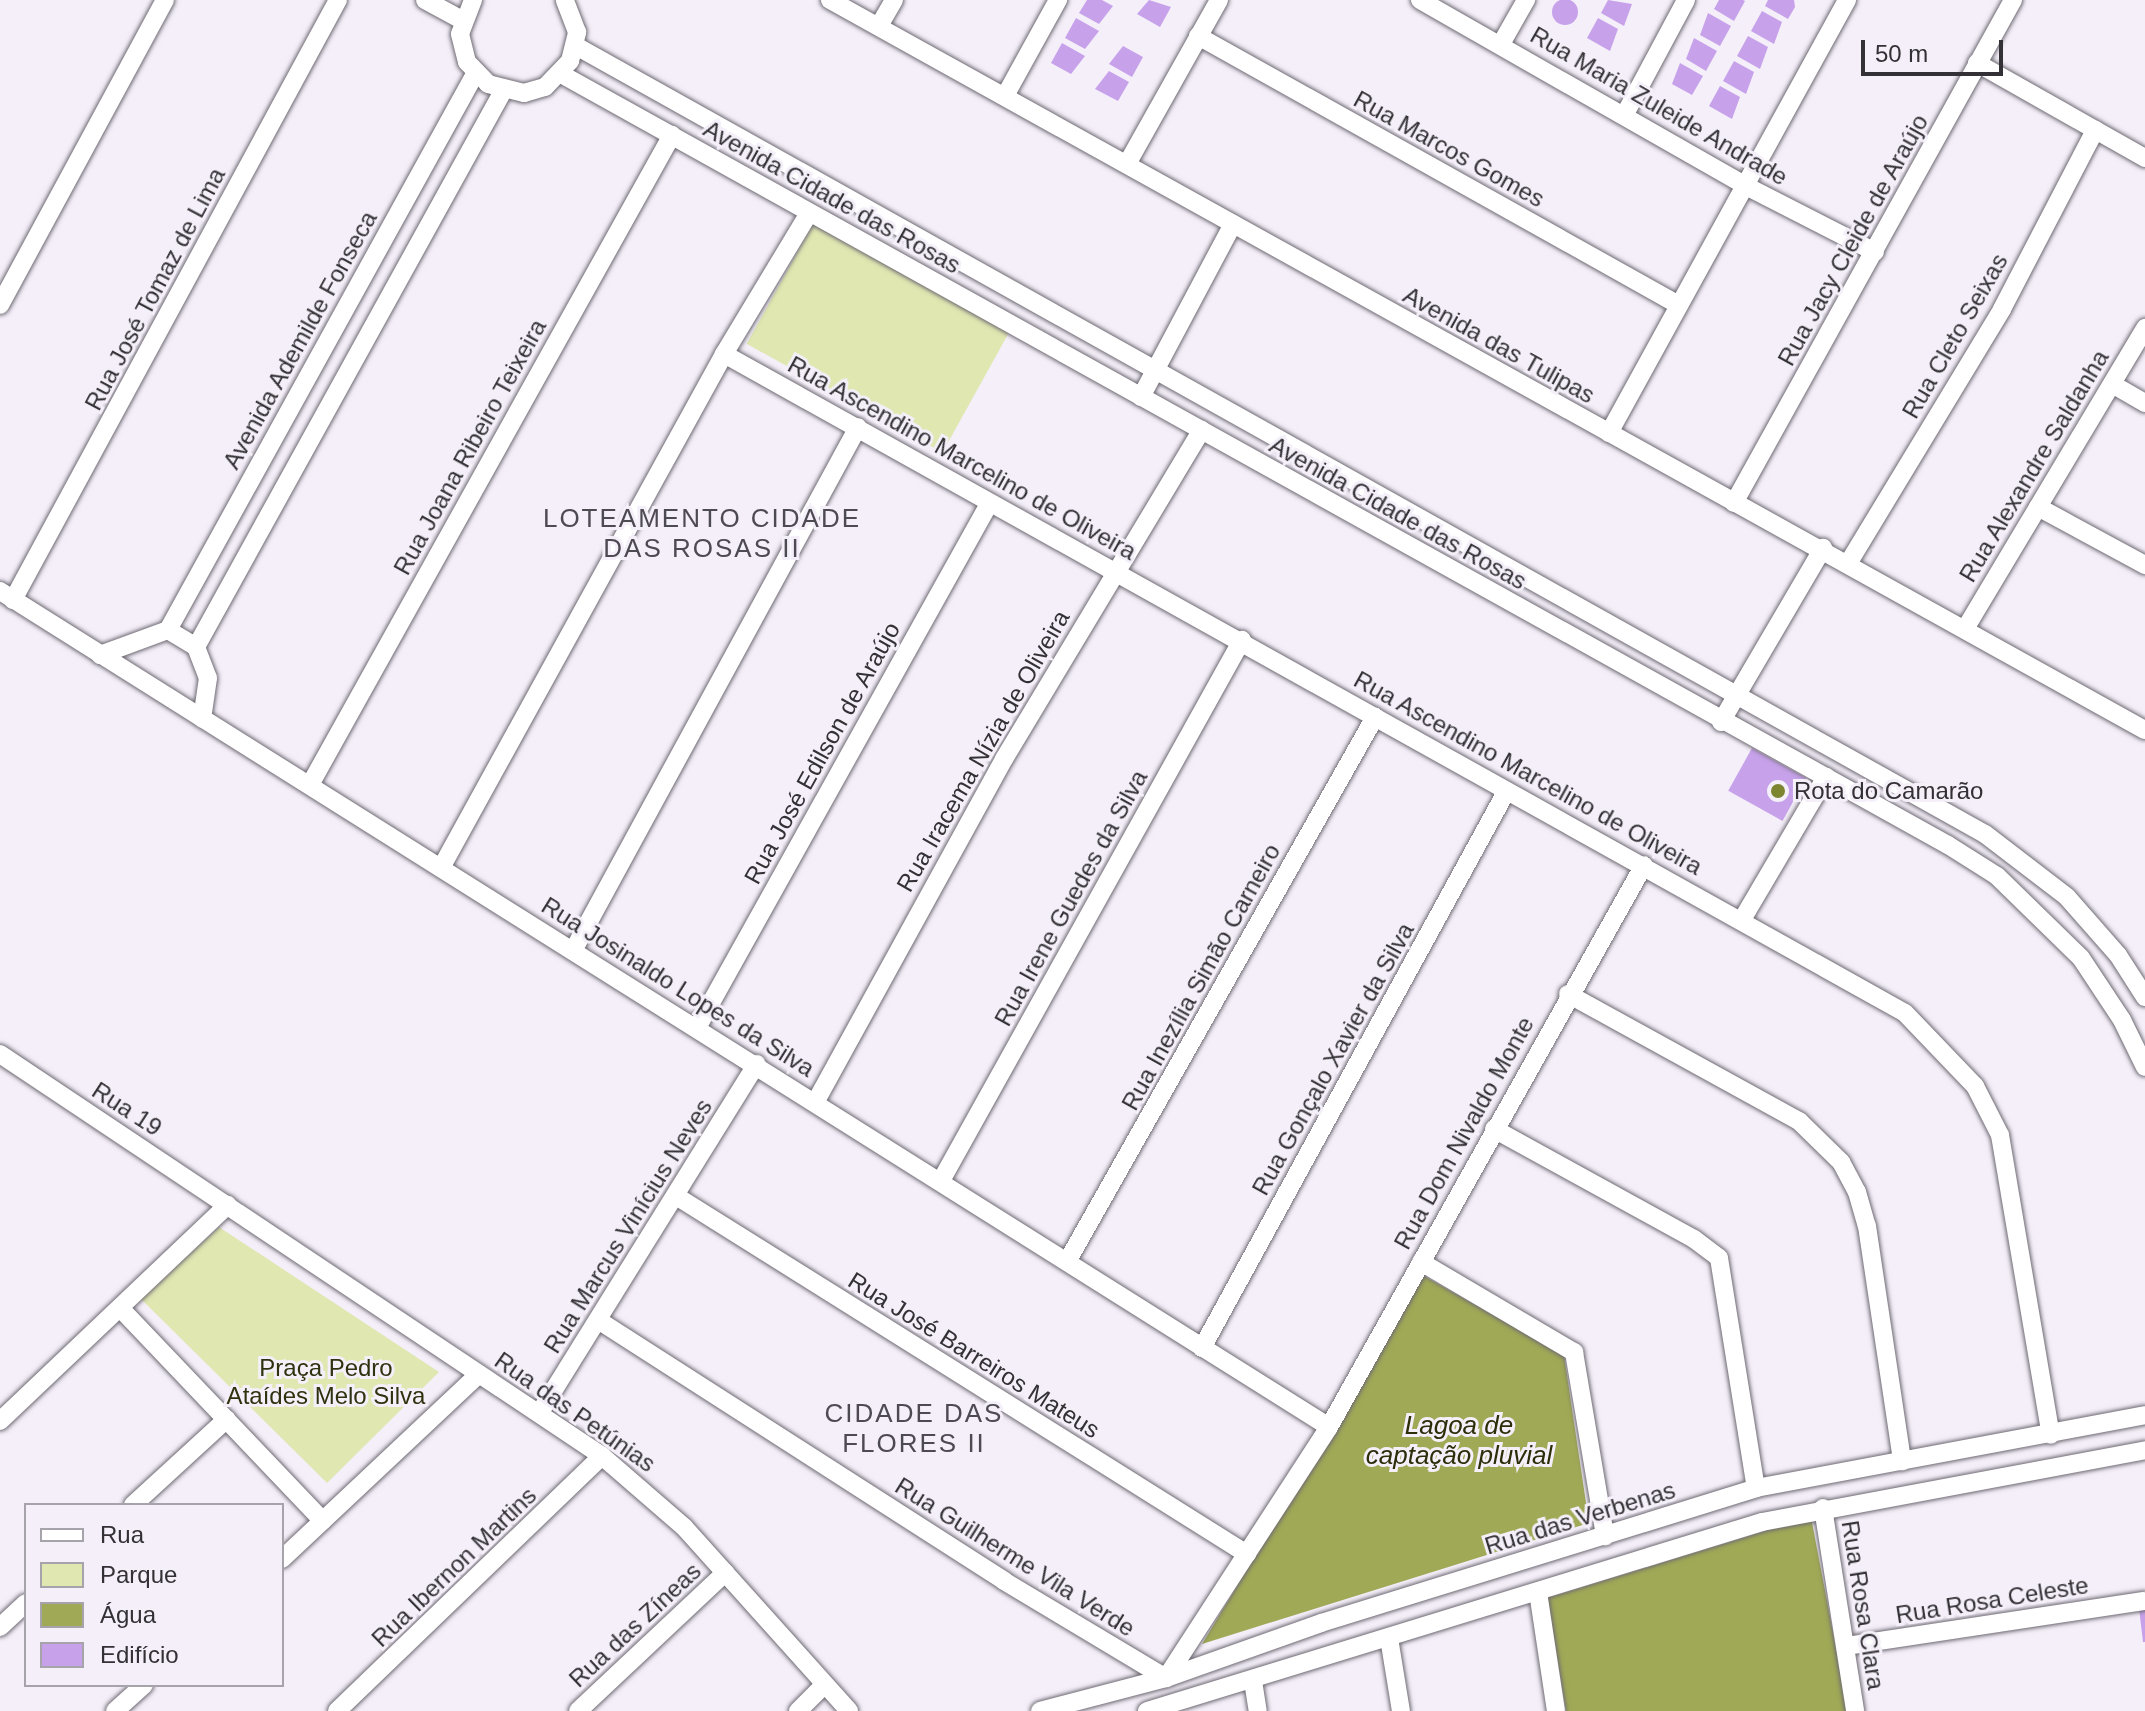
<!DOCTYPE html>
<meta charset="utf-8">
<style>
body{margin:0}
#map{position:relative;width:2145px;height:1711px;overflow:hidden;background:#f4eff9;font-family:Helvetica,sans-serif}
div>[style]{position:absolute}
.green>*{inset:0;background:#e0e7b1;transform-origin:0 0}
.water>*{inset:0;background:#a0a956}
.building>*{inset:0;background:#c7a2ea;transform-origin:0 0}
.round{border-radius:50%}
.roads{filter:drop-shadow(0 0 2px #6e6972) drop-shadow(0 0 2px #6e6972)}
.street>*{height:18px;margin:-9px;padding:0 9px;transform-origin:9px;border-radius:9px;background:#fff}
.dots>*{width:22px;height:22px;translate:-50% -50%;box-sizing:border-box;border:4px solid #f4eff9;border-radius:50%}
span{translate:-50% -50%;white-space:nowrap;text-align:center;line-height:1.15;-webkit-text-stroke:6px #f4eff9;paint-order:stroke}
.street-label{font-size:24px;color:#333135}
.poi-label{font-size:24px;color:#333135}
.left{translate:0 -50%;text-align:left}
.park-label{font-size:24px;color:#2f320e}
.neighbourhood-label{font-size:26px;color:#4e4a52;letter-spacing:2px}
.water-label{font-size:26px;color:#2b2e09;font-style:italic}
.legend{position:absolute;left:24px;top:1503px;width:260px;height:184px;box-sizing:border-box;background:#f4eff9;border:2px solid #a7a3ab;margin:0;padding:10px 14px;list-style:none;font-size:24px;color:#333135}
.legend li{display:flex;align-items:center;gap:16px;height:40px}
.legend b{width:40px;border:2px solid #a7a3ab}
.scale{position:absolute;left:1861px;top:40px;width:142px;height:36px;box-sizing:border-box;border:4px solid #333135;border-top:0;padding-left:10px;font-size:24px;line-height:28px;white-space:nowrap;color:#333135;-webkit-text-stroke:6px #f4eff9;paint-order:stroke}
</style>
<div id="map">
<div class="green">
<div style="left:813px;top:224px;width:224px;height:137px;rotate:29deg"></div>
<div style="clip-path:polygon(219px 1227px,439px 1372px,327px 1483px,141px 1299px)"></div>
</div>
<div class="water">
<div style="clip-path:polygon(1424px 1276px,1564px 1355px,1589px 1523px,1202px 1644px)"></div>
<div style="clip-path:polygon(1811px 1517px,1848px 1711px,1566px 1711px,1547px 1598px)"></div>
</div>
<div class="building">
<div class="round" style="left:1552px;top:-1px;width:26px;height:26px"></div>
<div style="clip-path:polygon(1087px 0,1102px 0,1113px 6px,1099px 24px,1079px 13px)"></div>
<div style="clip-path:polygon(1149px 0,1171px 7px,1160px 27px,1137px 14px)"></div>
<div style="clip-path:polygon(1608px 0,1632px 4px,1624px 26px,1601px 13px)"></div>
<div style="clip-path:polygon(1719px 0,1743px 0,1745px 1px,1734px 21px,1714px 9px)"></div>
<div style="clip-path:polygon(1768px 0,1794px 0,1795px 7px,1788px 19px,1765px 6px)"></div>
<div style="clip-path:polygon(1762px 11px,1782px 22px,1774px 44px,1751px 31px)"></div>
<div style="clip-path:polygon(1708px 13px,1731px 26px,1720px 46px,1700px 35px)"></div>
<div style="clip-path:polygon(1076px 18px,1099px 31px,1085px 49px,1065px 38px)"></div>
<div style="clip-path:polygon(1598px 18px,1618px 29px,1610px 51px,1587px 38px)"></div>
<div style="clip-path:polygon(1748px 36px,1768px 47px,1760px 69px,1737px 56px)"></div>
<div style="clip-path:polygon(1694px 38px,1717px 51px,1706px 71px,1686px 59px)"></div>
<div style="clip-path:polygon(1062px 43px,1085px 56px,1071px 74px,1051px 63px)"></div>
<div style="clip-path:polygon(1123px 46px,1143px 57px,1132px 77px,1109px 64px)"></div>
<div style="clip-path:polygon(1734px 61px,1754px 72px,1746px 94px,1723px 81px)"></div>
<div style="clip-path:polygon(1680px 63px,1703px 76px,1692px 95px,1672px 84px)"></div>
<div style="clip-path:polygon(1109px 71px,1129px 82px,1118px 101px,1095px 89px)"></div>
<div style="clip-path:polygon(1720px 86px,1740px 97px,1732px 119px,1709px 106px)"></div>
<div style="left:1752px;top:748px;width:62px;height:49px;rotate:29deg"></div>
<div style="clip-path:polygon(2145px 1607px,2145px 1642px,2143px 1642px,2139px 1608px)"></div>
</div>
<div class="roads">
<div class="street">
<div style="left:425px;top:0;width:42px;rotate:28.4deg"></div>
<div style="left:473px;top:0;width:36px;rotate:111deg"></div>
<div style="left:460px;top:34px;width:29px;rotate:76deg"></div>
<div style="left:467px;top:62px;width:30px;rotate:46deg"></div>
<div style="left:488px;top:84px;width:37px;rotate:14deg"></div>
<div style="left:524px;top:93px;width:22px;rotate:-16deg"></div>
<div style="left:545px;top:87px;width:36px;rotate:-46deg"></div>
<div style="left:570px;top:61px;width:30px;rotate:-76deg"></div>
<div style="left:577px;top:32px;width:34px;rotate:-111deg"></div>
<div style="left:830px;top:0;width:1504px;rotate:29.04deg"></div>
<div style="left:1420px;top:0;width:373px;rotate:29.7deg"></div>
<div style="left:1744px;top:185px;width:147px;rotate:27.1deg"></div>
<div style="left:879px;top:26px;width:30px;rotate:-60deg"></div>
<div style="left:1198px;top:36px;width:549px;rotate:29.23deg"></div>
<div style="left:1501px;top:44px;width:51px;rotate:-60.4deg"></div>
<div style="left:576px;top:46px;width:1614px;rotate:29.22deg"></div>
<div style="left:1985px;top:834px;width:103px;rotate:37.5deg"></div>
<div style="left:2067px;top:897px;width:77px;rotate:48.7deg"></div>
<div style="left:2118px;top:955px;width:50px;rotate:57.3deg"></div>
<div style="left:1977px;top:63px;width:193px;rotate:29.5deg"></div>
<div style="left:561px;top:74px;width:1587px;rotate:29.07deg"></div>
<div style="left:1948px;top:845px;width:58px;rotate:32.3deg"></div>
<div style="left:1997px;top:876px;width:117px;rotate:44.3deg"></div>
<div style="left:2081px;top:958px;width:74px;rotate:56.5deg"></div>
<div style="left:2122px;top:1020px;width:52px;rotate:63.9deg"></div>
<div style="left:1005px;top:96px;width:110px;rotate:-61.1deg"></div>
<div style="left:1625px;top:114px;width:129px;rotate:-61.8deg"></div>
<div style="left:1127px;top:164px;width:188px;rotate:-60.7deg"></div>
<div style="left:0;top:305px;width:347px;rotate:-61.6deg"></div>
<div style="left:724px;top:354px;width:1352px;rotate:29.16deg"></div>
<div style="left:1905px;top:1013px;width:101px;rotate:46.2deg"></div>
<div style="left:1975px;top:1086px;width:55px;rotate:63deg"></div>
<div style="left:2000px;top:1135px;width:304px;rotate:80.4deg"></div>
<div style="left:2112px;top:384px;width:38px;rotate:30deg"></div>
<div style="left:1141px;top:397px;width:196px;rotate:-62deg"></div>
<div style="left:1609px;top:433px;width:494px;rotate:-61.2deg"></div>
<div style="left:1734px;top:503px;width:575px;rotate:-60.98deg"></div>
<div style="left:2038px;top:507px;width:122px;rotate:28.5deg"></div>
<div style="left:1849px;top:562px;width:296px;rotate:-58.8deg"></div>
<div style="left:2002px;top:309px;width:202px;rotate:-62.5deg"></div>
<div style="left:0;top:591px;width:1570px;rotate:32.17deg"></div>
<div style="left:13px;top:600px;width:682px;rotate:-61.56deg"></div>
<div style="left:1965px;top:629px;width:351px;rotate:-59.1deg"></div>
<div style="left:168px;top:630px;width:635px;rotate:-61.09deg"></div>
<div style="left:196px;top:647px;width:635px;rotate:-61.09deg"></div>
<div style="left:100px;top:655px;width:72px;rotate:-20.2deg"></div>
<div style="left:168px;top:630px;width:33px;rotate:31deg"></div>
<div style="left:196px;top:647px;width:33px;rotate:69deg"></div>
<div style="left:208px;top:678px;width:41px;rotate:98.3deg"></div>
<div style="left:1721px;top:722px;width:202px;rotate:-59.6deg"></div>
<div style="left:311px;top:783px;width:742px;rotate:-60.88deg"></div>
<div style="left:441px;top:868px;width:587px;rotate:-61.16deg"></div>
<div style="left:724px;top:354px;width:165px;rotate:-58.9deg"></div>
<div style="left:1743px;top:918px;width:164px;rotate:-59.5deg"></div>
<div style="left:574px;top:949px;width:594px;rotate:-61.45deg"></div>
<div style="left:1568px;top:994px;width:264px;rotate:28.8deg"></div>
<div style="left:1799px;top:1121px;width:59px;rotate:44.3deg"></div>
<div style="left:1841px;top:1162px;width:34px;rotate:62deg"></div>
<div style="left:1857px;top:1192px;width:35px;rotate:74deg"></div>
<div style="left:1867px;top:1226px;width:238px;rotate:81.5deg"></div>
<div style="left:698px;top:1026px;width:598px;rotate:-60.86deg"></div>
<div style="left:0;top:1054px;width:724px;rotate:33.73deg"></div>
<div style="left:602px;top:1456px;width:108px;rotate:40.9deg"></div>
<div style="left:684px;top:1527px;width:247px;rotate:48.1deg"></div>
<div style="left:816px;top:1101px;width:390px;rotate:-61.2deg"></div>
<div style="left:1004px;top:759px;width:384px;rotate:-59deg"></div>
<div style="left:1494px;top:1129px;width:228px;rotate:28.8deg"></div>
<div style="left:1694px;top:1239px;width:31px;rotate:37deg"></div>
<div style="left:1719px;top:1258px;width:233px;rotate:80.9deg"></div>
<div style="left:942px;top:1179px;width:617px;rotate:-60.9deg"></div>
<div style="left:676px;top:1196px;width:674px;rotate:32.09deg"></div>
<div style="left:1068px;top:1260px;width:624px;rotate:-60.52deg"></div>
<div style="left:1421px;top:1262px;width:178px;rotate:30.5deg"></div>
<div style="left:1574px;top:1352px;width:187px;rotate:80.4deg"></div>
<div style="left:122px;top:1310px;width:291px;rotate:46.4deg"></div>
<div style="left:598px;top:1320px;width:483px;rotate:32.7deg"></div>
<div style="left:1004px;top:1581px;width:189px;rotate:30.9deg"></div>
<div style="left:1202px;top:1348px;width:634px;rotate:-61.33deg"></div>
<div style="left:540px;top:1412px;width:410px;rotate:-58.1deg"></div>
<div style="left:0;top:1421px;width:314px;rotate:-43.5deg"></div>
<div style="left:133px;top:1505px;width:127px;rotate:-42.5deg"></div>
<div style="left:1823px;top:1508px;width:206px;rotate:81deg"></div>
<div style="left:282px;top:1559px;width:270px;rotate:-43.2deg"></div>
<div style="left:1538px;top:1592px;width:120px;rotate:81.4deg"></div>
<div style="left:0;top:1627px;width:35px;rotate:-43deg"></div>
<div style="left:1389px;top:1638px;width:74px;rotate:80.7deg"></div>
<div style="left:1846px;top:1646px;width:302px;rotate:-8.6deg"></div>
<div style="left:1166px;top:1678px;width:299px;rotate:-57deg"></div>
<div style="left:1329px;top:1427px;width:644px;rotate:-60.73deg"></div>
<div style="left:1253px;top:1681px;width:30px;rotate:81deg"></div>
<div style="left:115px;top:1711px;width:39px;rotate:-42deg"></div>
<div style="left:337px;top:1711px;width:368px;rotate:-43.9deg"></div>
<div style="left:578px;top:1711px;width:202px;rotate:-43.2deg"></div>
<div style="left:798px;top:1711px;width:37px;rotate:-45deg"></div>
<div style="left:1040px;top:1711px;width:130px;rotate:-14.7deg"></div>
<div style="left:1166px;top:1678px;width:164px;rotate:-19.5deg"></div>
<div style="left:1321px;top:1623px;width:455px;rotate:-17.2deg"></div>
<div style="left:1756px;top:1488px;width:396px;rotate:-10.6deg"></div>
<div style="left:1147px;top:1711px;width:643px;rotate:-17.08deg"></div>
<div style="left:1762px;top:1522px;width:390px;rotate:-10.6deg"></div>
</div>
</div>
<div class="dots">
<div style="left:1778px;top:791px;background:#7d8531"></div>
</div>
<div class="street-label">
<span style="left:1659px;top:106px;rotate:30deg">Rua Maria Zuleide Andrade</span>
<span style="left:1449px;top:149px;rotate:29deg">Rua Marcos Gomes</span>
<span style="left:832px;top:197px;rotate:29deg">Avenida Cidade das Rosas</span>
<span style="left:1853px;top:240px;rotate:-61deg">Rua Jacy Cleide de Araújo</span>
<span style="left:155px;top:289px;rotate:-62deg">Rua José Tomaz de Lima</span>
<span style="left:1955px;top:336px;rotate:-60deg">Rua Cleto Seixas</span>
<span style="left:300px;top:340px;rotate:-61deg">Avenida Ademilde Fonseca</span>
<span style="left:1499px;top:345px;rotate:29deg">Avenida das Tulipas</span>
<span style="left:470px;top:447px;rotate:-61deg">Rua Joana Ribeiro Teixeira</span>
<span style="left:962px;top:458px;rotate:29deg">Rua Ascendino Marcelino de Oliveira</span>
<span style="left:2034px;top:466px;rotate:-59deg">Rua Alexandre Saldanha</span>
<span style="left:1398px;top:513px;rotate:29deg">Avenida Cidade das Rosas</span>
<span style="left:983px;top:751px;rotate:-60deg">Rua Iracema Nízia de Oliveira</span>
<span style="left:822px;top:753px;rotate:-61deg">Rua José Edilson de Araújo</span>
<span style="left:1528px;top:773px;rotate:29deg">Rua Ascendino Marcelino de Oliveira</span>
<span style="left:1071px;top:898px;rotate:-61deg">Rua Irene Guedes da Silva</span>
<span style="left:1201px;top:977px;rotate:-61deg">Rua Inezília Simão Carneiro</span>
<span style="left:678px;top:987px;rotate:32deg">Rua Josinaldo Lopes da Silva</span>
<span style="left:1333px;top:1059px;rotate:-61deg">Rua Gonçalo Xavier da Silva</span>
<span style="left:127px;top:1109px;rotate:33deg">Rua 19</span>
<span style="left:1464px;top:1133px;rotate:-61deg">Rua Dom Nivaldo Monte</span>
<span style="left:628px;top:1226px;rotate:-58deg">Rua Marcus Vinícius Neves</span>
<span style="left:974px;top:1355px;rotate:32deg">Rua José Barreiros Mateus</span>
<span style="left:575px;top:1412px;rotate:35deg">Rua das Petúnias</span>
<span style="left:1580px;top:1518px;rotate:-17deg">Rua das Verbenas</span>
<span style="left:1015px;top:1557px;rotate:32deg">Rua Guilherme Vila Verde</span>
<span style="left:454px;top:1567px;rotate:-44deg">Rua Ibernon Martins</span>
<span style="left:1992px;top:1600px;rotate:-9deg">Rua Rosa Celeste</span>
<span style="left:1863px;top:1605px;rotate:81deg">Rua Rosa Clara</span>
<span style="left:635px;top:1625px;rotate:-43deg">Rua das Zíneas</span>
</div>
<div class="poi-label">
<span class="left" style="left:1794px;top:791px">Rota do Camarão</span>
</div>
<div class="park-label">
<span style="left:326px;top:1382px">Praça Pedro<br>Ataídes Melo Silva</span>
</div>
<div class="neighbourhood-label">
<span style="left:702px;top:534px">LOTEAMENTO CIDADE<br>DAS ROSAS II</span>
<span style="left:914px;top:1429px">CIDADE DAS<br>FLORES II</span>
</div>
<div class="water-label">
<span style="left:1459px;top:1441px">Lagoa de<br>captação pluvial</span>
</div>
<ul class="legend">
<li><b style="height:10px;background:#fff"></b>Rua</li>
<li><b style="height:22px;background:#e0e7b1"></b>Parque</li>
<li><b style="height:22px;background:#a0a956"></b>Água</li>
<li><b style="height:22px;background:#c7a2ea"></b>Edifício</li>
</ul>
<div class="scale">50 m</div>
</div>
